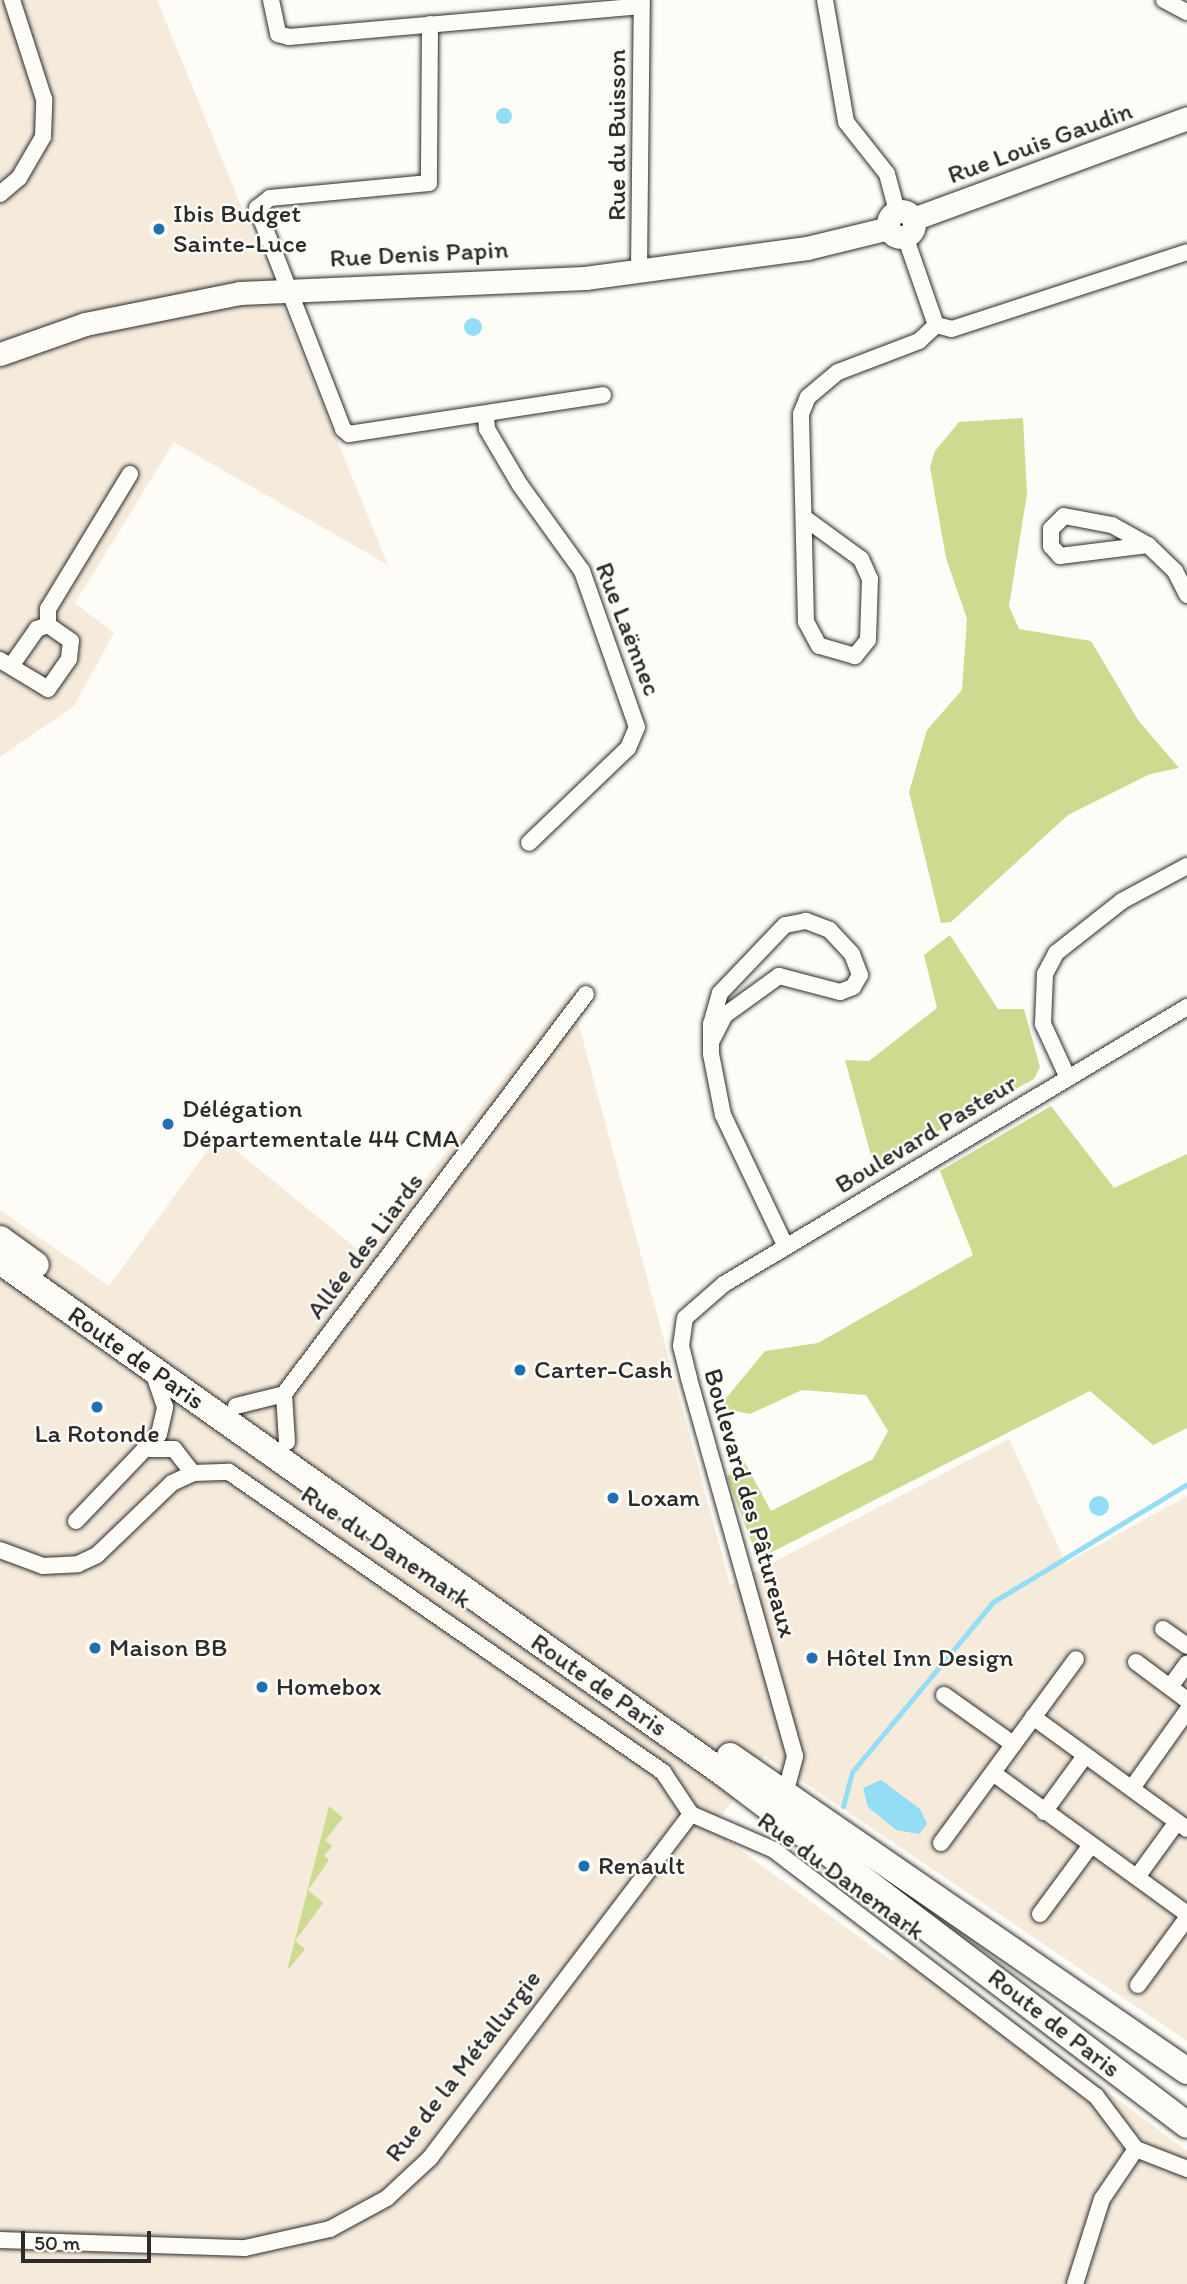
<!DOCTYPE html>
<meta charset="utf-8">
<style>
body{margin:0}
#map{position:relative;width:1187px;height:2284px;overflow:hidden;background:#fdfcf7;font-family:Itim,sans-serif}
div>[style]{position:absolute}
.built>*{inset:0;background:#f6ebdb}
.green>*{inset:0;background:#ccdb8f}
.water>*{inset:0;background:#93ddf5}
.round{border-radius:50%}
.stream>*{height:5px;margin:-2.5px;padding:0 2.5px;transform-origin:2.5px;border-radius:2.5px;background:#93ddf5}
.roads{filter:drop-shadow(0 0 2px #2b2b2b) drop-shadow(0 0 2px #2b2b2b)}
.street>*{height:16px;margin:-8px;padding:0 8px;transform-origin:8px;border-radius:8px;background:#fdfcf7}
.secondary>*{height:23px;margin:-11.5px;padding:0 11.5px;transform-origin:11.5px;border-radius:11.5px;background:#fdfcf7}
.secondary>.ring{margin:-11.5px;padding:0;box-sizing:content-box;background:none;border:23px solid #fdfcf7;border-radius:50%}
.primary>*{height:26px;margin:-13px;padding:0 13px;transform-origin:13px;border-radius:13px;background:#fdfcf7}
.dots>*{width:19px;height:19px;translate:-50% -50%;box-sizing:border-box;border:4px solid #fdfcf7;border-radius:50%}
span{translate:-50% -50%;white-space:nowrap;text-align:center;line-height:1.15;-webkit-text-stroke:5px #fdfcf7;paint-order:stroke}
.street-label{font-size:26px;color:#2b2b2b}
.poi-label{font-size:26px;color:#2b2b2b}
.left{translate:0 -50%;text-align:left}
.scale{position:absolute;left:21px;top:2231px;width:130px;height:32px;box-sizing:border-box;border:4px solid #2b2b2b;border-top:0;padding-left:9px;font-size:21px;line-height:24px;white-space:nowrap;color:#2b2b2b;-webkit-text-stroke:5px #fdfcf7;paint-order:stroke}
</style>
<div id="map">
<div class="built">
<div style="clip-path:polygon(0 0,157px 0,388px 565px,174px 442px,75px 603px,114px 633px,74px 706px,0 757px)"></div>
<div style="clip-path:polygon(570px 992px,730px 1585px,1009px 1439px,1066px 1563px,1187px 1496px,1187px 2041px,765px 1756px,712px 1829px,892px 1961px,909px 1943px,1187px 2151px,1187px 2284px,0 2284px,0 1210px,109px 1286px,218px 1136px,366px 1256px)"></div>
</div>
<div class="green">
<div style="clip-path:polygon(1023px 418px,1027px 494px,1009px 606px,1019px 629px,1091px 641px,1138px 720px,1179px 768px,1150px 774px,1068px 815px,951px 922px,941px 923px,909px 792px,927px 730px,962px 690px,967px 619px,946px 558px,930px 467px,935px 451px,959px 422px)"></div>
<div style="clip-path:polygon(950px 935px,998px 1009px,1024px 1009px,1040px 1067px,1034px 1079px,874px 1166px,845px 1060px,869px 1061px,937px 1008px,924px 955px)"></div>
<div style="clip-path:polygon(1051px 1106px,1114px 1188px,1187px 1154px,1187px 1428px,1153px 1445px,1090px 1391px,758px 1559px,727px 1477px,744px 1461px,771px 1511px,873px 1459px,888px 1431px,866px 1395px,802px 1390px,750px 1414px,718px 1408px,765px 1351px,818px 1343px,973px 1255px,940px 1171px)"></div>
<div style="clip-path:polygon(329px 1806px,343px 1818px,325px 1840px,332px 1846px,324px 1856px,329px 1860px,308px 1890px,323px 1903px,295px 1941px,305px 1949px,287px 1971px)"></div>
</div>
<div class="water">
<div class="round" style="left:496px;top:108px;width:16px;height:16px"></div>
<div class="round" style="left:464px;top:318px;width:18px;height:18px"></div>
<div class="round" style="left:1089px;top:1496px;width:20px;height:20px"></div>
<div style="clip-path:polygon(881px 1780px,920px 1809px,927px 1824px,919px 1834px,896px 1830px,868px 1807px,863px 1788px)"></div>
</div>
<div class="stream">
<div style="left:843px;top:1806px;width:35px;rotate:-75deg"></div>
<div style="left:852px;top:1772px;width:221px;rotate:-50.3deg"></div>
<div style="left:993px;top:1602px;width:227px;rotate:-31.3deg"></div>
</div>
<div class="roads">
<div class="street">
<div style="left:271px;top:0;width:35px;rotate:78deg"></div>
<div style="left:278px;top:34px;width:11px;rotate:15deg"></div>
<div style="left:289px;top:37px;width:354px;rotate:-5deg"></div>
<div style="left:825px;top:0;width:124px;rotate:80.2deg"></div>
<div style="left:846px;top:122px;width:66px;rotate:51.7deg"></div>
<div style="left:887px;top:174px;width:39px;rotate:75deg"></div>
<div style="left:1164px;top:0;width:26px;rotate:28deg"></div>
<div style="left:430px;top:24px;width:159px;rotate:90.4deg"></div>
<div style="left:429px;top:183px;width:160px;rotate:174.6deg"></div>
<div style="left:270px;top:198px;width:16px;rotate:142deg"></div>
<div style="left:257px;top:208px;width:237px;rotate:68.7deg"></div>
<div style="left:343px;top:429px;width:8px;rotate:40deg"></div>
<div style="left:349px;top:434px;width:257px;rotate:-8.7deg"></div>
<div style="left:0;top:194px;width:25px;rotate:-40deg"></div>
<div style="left:19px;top:178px;width:48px;rotate:-59.7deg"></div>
<div style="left:43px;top:137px;width:38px;rotate:-88deg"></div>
<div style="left:44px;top:99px;width:104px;rotate:-107.9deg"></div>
<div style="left:905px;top:236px;width:94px;rotate:70.8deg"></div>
<div style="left:639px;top:270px;width:270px;rotate:-89.4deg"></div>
<div style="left:486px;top:415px;width:14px;rotate:86deg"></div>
<div style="left:487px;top:429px;width:65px;rotate:59.5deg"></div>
<div style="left:520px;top:485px;width:106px;rotate:54.2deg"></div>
<div style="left:582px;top:571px;width:165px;rotate:70.6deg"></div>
<div style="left:637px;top:727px;width:23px;rotate:113deg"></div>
<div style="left:628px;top:748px;width:137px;rotate:136.2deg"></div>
<div style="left:806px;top:519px;width:68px;rotate:36deg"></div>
<div style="left:861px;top:559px;width:22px;rotate:66deg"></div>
<div style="left:870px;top:579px;width:61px;rotate:91.9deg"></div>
<div style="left:868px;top:640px;width:21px;rotate:129deg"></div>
<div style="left:855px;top:656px;width:37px;rotate:-164deg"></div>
<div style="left:819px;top:646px;width:27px;rotate:-118deg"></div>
<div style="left:806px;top:622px;width:208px;rotate:-91.4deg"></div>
<div style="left:801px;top:414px;width:18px;rotate:-68deg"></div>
<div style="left:808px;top:397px;width:39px;rotate:-40deg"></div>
<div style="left:838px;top:372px;width:87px;rotate:-20.9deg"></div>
<div style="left:919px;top:341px;width:23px;rotate:-43deg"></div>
<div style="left:936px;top:325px;width:16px;rotate:14deg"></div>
<div style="left:952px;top:329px;width:247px;rotate:-18.1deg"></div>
<div style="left:1148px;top:545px;width:89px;rotate:172.9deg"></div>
<div style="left:1060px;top:556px;width:13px;rotate:-132deg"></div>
<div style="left:1051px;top:546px;width:17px;rotate:-90deg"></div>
<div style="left:1051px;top:529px;width:18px;rotate:-45deg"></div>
<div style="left:1064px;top:516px;width:49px;rotate:10.6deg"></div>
<div style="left:1112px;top:525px;width:41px;rotate:29.1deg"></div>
<div style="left:1148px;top:545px;width:37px;rotate:44deg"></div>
<div style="left:1175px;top:571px;width:27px;rotate:63deg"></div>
<div style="left:48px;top:625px;width:16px;rotate:-90deg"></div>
<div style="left:48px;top:609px;width:158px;rotate:-58.7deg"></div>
<div style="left:0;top:660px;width:56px;rotate:31.1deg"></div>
<div style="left:48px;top:689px;width:37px;rotate:-55deg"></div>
<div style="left:69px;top:659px;width:18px;rotate:-84deg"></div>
<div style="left:71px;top:641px;width:28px;rotate:-145deg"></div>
<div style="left:48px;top:625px;width:12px;rotate:160deg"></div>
<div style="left:37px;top:629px;width:45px;rotate:125.1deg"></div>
<div style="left:711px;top:1042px;width:30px;rotate:-63deg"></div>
<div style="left:725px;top:1015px;width:67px;rotate:-35.8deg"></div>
<div style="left:779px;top:976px;width:63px;rotate:14.7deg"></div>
<div style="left:840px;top:992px;width:14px;rotate:-21deg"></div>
<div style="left:853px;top:987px;width:14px;rotate:-60deg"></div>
<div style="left:860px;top:975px;width:22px;rotate:-111deg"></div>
<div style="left:852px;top:954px;width:33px;rotate:-133deg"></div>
<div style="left:830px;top:930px;width:26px;rotate:-159deg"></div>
<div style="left:806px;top:921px;width:21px;rotate:169deg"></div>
<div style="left:785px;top:925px;width:94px;rotate:133.7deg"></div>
<div style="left:720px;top:993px;width:32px;rotate:106deg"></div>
<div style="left:711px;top:1024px;width:30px;rotate:90deg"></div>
<div style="left:711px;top:1054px;width:62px;rotate:78.9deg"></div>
<div style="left:723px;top:1115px;width:146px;rotate:64.5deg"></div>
<div style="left:1068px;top:1078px;width:60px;rotate:-114.8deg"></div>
<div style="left:1043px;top:1024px;width:50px;rotate:-87.7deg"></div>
<div style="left:1045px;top:974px;width:24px;rotate:-62deg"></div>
<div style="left:1056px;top:953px;width:84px;rotate:-38.2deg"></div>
<div style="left:1122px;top:901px;width:74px;rotate:-28.3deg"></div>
<div style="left:236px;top:1406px;width:49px;rotate:-14deg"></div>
<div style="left:287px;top:1442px;width:48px;rotate:-93.6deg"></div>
<div style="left:284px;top:1394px;width:501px;rotate:-52.95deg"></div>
<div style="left:150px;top:1449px;width:24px"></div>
<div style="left:174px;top:1449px;width:31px;rotate:52deg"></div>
<div style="left:76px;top:1521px;width:120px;rotate:-46.3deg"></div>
<div style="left:159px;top:1434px;width:28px;rotate:-77deg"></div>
<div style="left:165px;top:1407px;width:37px;rotate:-109deg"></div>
<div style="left:0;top:1550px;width:46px;rotate:20.4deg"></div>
<div style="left:43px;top:1566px;width:35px;rotate:-3deg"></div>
<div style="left:78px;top:1564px;width:21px;rotate:-25deg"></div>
<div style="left:97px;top:1555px;width:104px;rotate:-43.8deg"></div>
<div style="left:172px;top:1483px;width:23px;rotate:-25deg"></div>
<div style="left:193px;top:1473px;width:36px;rotate:-2deg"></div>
<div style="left:229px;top:1472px;width:528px;rotate:34.65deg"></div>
<div style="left:663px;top:1772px;width:50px;rotate:56.3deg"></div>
<div style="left:691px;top:1814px;width:90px;rotate:23.4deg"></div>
<div style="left:774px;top:1850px;width:405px;rotate:37.4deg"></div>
<div style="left:1096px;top:2096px;width:66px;rotate:53deg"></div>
<div style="left:1136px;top:2149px;width:55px;rotate:21.4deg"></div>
<div style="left:1163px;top:1629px;width:29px;rotate:35deg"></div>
<div style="left:1136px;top:1662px;width:64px;rotate:36.7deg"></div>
<div style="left:1170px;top:1687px;width:29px;rotate:-54deg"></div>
<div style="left:944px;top:1695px;width:85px;rotate:35.4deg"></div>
<div style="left:1033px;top:1717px;width:190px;rotate:36deg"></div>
<div style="left:993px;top:1773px;width:240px;rotate:36deg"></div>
<div style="left:1132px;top:1788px;width:95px;rotate:-54.5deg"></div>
<div style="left:785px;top:1794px;width:39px;rotate:-75deg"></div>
<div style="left:795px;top:1756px;width:393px;rotate:-105.7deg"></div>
<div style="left:689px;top:1378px;width:33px;rotate:-104deg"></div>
<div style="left:681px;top:1346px;width:28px;rotate:-82deg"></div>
<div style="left:685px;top:1318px;width:52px;rotate:-41.1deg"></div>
<div style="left:724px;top:1284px;width:540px;rotate:-30.89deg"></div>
<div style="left:1044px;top:1812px;width:69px;rotate:-53.8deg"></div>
<div style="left:941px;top:1843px;width:228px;rotate:-53.7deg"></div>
<div style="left:1137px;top:1877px;width:68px;rotate:-54deg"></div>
<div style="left:1040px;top:1914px;width:86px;rotate:-53.5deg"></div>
<div style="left:1138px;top:1985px;width:83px;rotate:-53.8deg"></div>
<div style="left:0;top:2240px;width:245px;rotate:1.9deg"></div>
<div style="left:245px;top:2248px;width:87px;rotate:-12.6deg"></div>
<div style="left:330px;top:2229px;width:65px;rotate:-28.5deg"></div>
<div style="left:387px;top:2198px;width:59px;rotate:-42.9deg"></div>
<div style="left:430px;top:2158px;width:432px;rotate:-52.8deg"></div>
<div style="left:1075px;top:2284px;width:89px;rotate:-72.4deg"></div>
<div style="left:1102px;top:2199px;width:60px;rotate:-55.8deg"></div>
</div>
<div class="secondary">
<div class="ring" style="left:888px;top:211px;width:3px;height:3px"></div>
<div style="left:913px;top:219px;width:292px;rotate:-20.2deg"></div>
<div style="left:0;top:354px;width:90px;rotate:-19.4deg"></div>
<div style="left:85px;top:324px;width:158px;rotate:-11.3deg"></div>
<div style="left:240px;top:293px;width:345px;rotate:-2.5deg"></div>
<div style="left:585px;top:278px;width:224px;rotate:-7.7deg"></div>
<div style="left:807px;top:248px;width:84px;rotate:-13.7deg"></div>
</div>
<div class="primary">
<div style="left:0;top:1239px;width:44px;rotate:35.8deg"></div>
<div style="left:0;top:1261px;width:886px;rotate:35.3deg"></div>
<div style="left:723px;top:1773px;width:582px;rotate:37.18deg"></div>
<div style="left:730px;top:1756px;width:555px;rotate:34.58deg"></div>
</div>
</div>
<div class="dots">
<div style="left:159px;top:229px;background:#1f6fb2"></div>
<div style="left:168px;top:1124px;background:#1f6fb2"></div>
<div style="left:520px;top:1370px;background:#1f6fb2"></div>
<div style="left:97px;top:1407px;background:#1f6fb2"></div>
<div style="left:613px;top:1498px;background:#1f6fb2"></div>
<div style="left:95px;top:1648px;background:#1f6fb2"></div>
<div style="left:812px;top:1658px;background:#1f6fb2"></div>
<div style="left:262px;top:1687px;background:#1f6fb2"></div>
<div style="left:584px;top:1866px;background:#1f6fb2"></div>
</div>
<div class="street-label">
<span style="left:617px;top:135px;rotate:-90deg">Rue du Buisson</span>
<span style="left:1040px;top:143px;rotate:-20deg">Rue Louis Gaudin</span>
<span style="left:419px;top:254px;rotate:-3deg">Rue Denis Papin</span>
<span style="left:628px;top:629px;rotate:69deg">Rue Laënnec</span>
<span style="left:926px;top:1134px;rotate:-31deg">Boulevard Pasteur</span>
<span style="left:365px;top:1246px;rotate:-53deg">Allée des Liards</span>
<span style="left:136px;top:1358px;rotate:35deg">Route de Paris</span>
<span style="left:750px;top:1503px;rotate:74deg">Boulevard des Pâtureaux</span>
<span style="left:386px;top:1547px;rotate:34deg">Rue du Danemark</span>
<span style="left:599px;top:1685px;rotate:35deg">Route de Paris</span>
<span style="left:841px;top:1876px;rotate:36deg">Rue du Danemark</span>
<span style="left:1054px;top:2023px;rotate:38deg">Route de Paris</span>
<span style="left:463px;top:2066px;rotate:-52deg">Rue de la Métallurgie</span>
</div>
<div class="poi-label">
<span class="left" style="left:173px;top:229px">Ibis Budget<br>Sainte-Luce</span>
<span class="left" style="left:182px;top:1124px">Délégation<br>Départementale 44 CMA</span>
<span class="left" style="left:534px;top:1370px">Carter-Cash</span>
<span style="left:97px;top:1434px">La Rotonde</span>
<span class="left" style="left:627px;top:1498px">Loxam</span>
<span class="left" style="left:109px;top:1648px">Maison BB</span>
<span class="left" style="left:826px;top:1658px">Hôtel Inn Design</span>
<span class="left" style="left:276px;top:1687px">Homebox</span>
<span class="left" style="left:598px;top:1866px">Renault</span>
</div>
<div class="scale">50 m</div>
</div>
